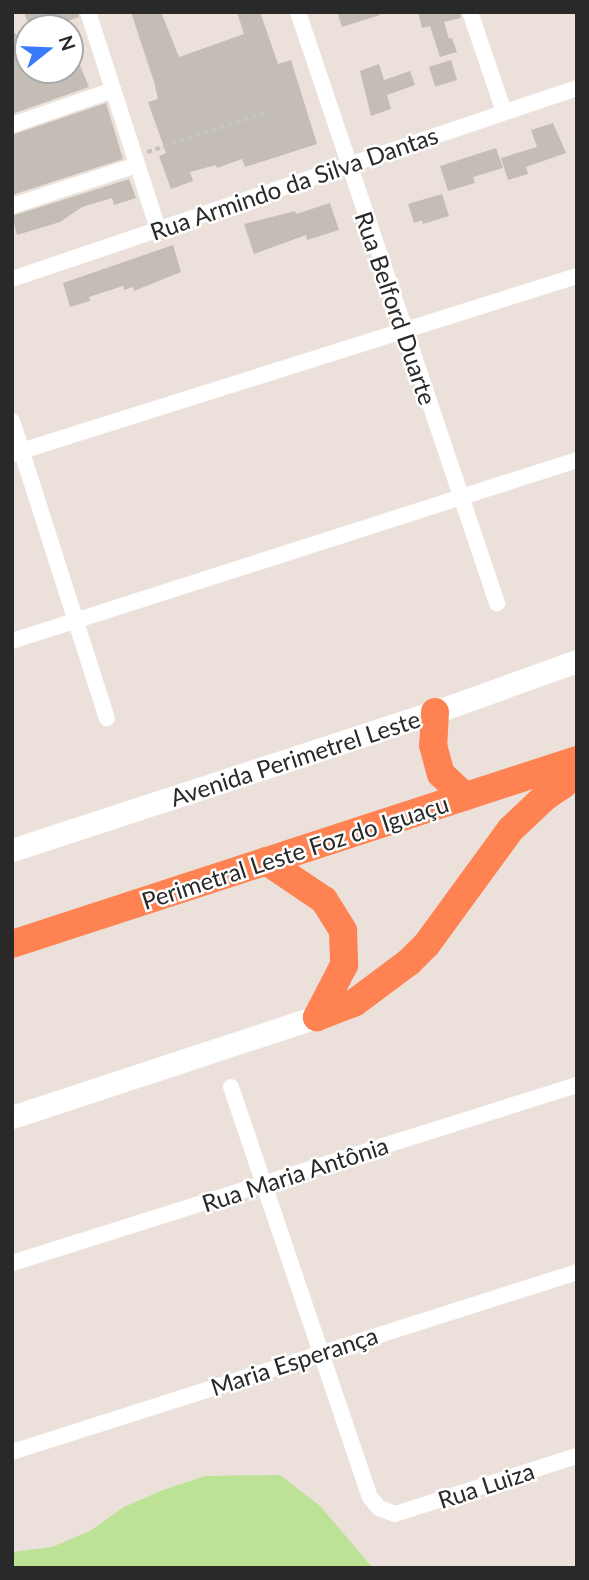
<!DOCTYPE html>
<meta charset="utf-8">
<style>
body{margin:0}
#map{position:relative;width:589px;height:1580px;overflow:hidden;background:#ebe1da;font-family:Lato,sans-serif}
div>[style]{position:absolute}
.green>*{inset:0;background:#bce296}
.building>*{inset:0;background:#c4bdb6;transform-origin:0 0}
.path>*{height:3.5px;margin-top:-1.75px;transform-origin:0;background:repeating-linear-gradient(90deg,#c3c3c3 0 5px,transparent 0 8.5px)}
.street>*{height:16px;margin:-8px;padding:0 8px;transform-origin:8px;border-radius:8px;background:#fff}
.secondary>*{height:23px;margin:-11.5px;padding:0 11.5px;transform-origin:11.5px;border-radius:11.5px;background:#fff}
.highway>*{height:28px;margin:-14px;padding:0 14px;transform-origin:14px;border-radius:14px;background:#fe8252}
span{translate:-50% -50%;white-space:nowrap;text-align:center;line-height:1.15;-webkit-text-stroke:5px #fff;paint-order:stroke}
.street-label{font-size:24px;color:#292929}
.frame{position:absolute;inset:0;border:14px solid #292929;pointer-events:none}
.north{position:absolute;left:14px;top:14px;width:70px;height:70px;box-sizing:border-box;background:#fff;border:2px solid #a9a9a9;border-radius:50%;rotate:72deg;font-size:19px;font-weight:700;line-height:28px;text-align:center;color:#292929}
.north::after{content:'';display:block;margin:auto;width:24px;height:32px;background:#397bfa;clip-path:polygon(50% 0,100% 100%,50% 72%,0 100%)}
</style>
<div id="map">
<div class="green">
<div style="clip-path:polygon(280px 1475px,320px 1506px,373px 1568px,12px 1568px,12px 1552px,52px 1547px,90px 1531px,124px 1507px,163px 1490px,205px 1476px)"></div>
</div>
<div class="building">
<div style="clip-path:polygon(24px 12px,78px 12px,79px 17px,62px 23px,63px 28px,30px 28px)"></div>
<div style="clip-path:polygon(131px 12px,161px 12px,179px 57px,244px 34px,237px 12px,260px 12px,278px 64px,291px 60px,317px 144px,245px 167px,242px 159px,217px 168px,216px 165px,190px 172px,193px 181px,171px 189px,159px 156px,166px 153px,148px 102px,158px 99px,154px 82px)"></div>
<div style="clip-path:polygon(337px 12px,379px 12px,380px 15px,342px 27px)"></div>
<div style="clip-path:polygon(418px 12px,460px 12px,461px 18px,444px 22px,449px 39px,452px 38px,457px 52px,440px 57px,430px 26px,422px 28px)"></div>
<div style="clip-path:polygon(16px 33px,28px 74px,39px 70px,70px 70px,70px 41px,89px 87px,12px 114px,12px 34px)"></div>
<div style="left:451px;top:60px;width:21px;height:23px;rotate:73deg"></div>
<div style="clip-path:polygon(379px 64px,384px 80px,410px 71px,415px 85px,387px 95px,391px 109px,371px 116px,360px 71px)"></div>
<div style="clip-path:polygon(106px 103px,123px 159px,12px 195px,12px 135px)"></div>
<div style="clip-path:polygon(553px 123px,566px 153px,526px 167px,528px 174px,508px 180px,501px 158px,537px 147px,531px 130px)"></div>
<div style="clip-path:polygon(496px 148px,503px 168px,473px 177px,475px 183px,448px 191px,440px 166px)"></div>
<div style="clip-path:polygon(129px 179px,136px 198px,114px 205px,112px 198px,82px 207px,60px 222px,17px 235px,12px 216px)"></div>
<div style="clip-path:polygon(442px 194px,449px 216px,423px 224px,422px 220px,414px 223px,408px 204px)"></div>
<div style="clip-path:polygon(330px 203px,339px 230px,307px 240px,306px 235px,254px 254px,244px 224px,295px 211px,296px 214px)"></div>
<div style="clip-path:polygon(173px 245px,181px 272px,134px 291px,133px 287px,124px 290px,123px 286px,89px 297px,90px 301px,70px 307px,63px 283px)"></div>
</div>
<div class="path">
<div style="left:147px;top:152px;width:128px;rotate:-18.2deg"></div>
</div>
<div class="street">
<div style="left:88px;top:12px;width:228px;rotate:72.1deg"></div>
<div style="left:298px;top:12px;width:624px;rotate:71.39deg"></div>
<div style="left:470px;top:12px;width:106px;rotate:71.2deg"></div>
<div style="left:12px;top:125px;width:107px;rotate:-19.1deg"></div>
<div style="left:12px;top:206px;width:132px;rotate:-18.2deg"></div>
<div style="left:12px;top:279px;width:596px;rotate:-18.68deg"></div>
<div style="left:12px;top:421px;width:312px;rotate:72.3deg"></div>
<div style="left:12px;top:454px;width:592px;rotate:-17.49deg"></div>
<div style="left:12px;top:641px;width:593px;rotate:-17.76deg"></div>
<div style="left:231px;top:1087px;width:433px;rotate:71.3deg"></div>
<div style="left:370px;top:1497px;width:14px;rotate:51deg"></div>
<div style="left:379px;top:1508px;width:17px;rotate:21deg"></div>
<div style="left:395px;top:1514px;width:191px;rotate:-17.7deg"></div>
<div style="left:12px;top:1263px;width:592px;rotate:-17.49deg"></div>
<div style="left:12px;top:1452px;width:593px;rotate:-17.67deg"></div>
</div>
<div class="secondary">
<div style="left:12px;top:850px;width:445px;rotate:-18.1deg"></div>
<div style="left:435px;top:712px;width:151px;rotate:-19.8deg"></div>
<div style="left:12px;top:1117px;width:321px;rotate:-18.2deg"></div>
</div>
<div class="highway">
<div style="left:435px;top:712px;width:33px;rotate:93deg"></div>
<div style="left:433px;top:745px;width:30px;rotate:75deg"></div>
<div style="left:441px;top:774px;width:33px;rotate:43deg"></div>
<div style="left:266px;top:861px;width:70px;rotate:33.9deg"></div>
<div style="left:324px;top:900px;width:36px;rotate:58deg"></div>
<div style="left:343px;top:931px;width:34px;rotate:88deg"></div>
<div style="left:344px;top:965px;width:59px;rotate:117.4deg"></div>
<div style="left:12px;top:944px;width:594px;rotate:-18.04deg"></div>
<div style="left:317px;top:1017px;width:40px;rotate:-21deg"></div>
<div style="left:354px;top:1003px;width:69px;rotate:-36.7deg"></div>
<div style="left:409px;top:962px;width:25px;rotate:-45deg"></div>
<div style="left:427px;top:944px;width:142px;rotate:-53.9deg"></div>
<div style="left:511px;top:829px;width:47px;rotate:-43.3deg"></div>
<div style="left:545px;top:797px;width:22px;rotate:-34deg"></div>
<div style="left:563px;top:785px;width:22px;rotate:-51deg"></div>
</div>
<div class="street-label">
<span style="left:294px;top:183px;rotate:-19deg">Rua Armindo da Silva Dantas</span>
<span style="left:396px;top:308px;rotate:71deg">Rua Belford Duarte</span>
<span style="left:295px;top:758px;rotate:-18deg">Avenida Perimetrel Leste</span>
<span style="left:295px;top:852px;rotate:-18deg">Perimetral Leste Foz do Iguaçu</span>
<span style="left:295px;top:1174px;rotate:-18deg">Rua Maria Antônia</span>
<span style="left:294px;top:1361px;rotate:-18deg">Maria Esperança</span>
<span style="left:486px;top:1485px;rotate:-18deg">Rua Luiza</span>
</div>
<div class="frame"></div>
<div class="north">N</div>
</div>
